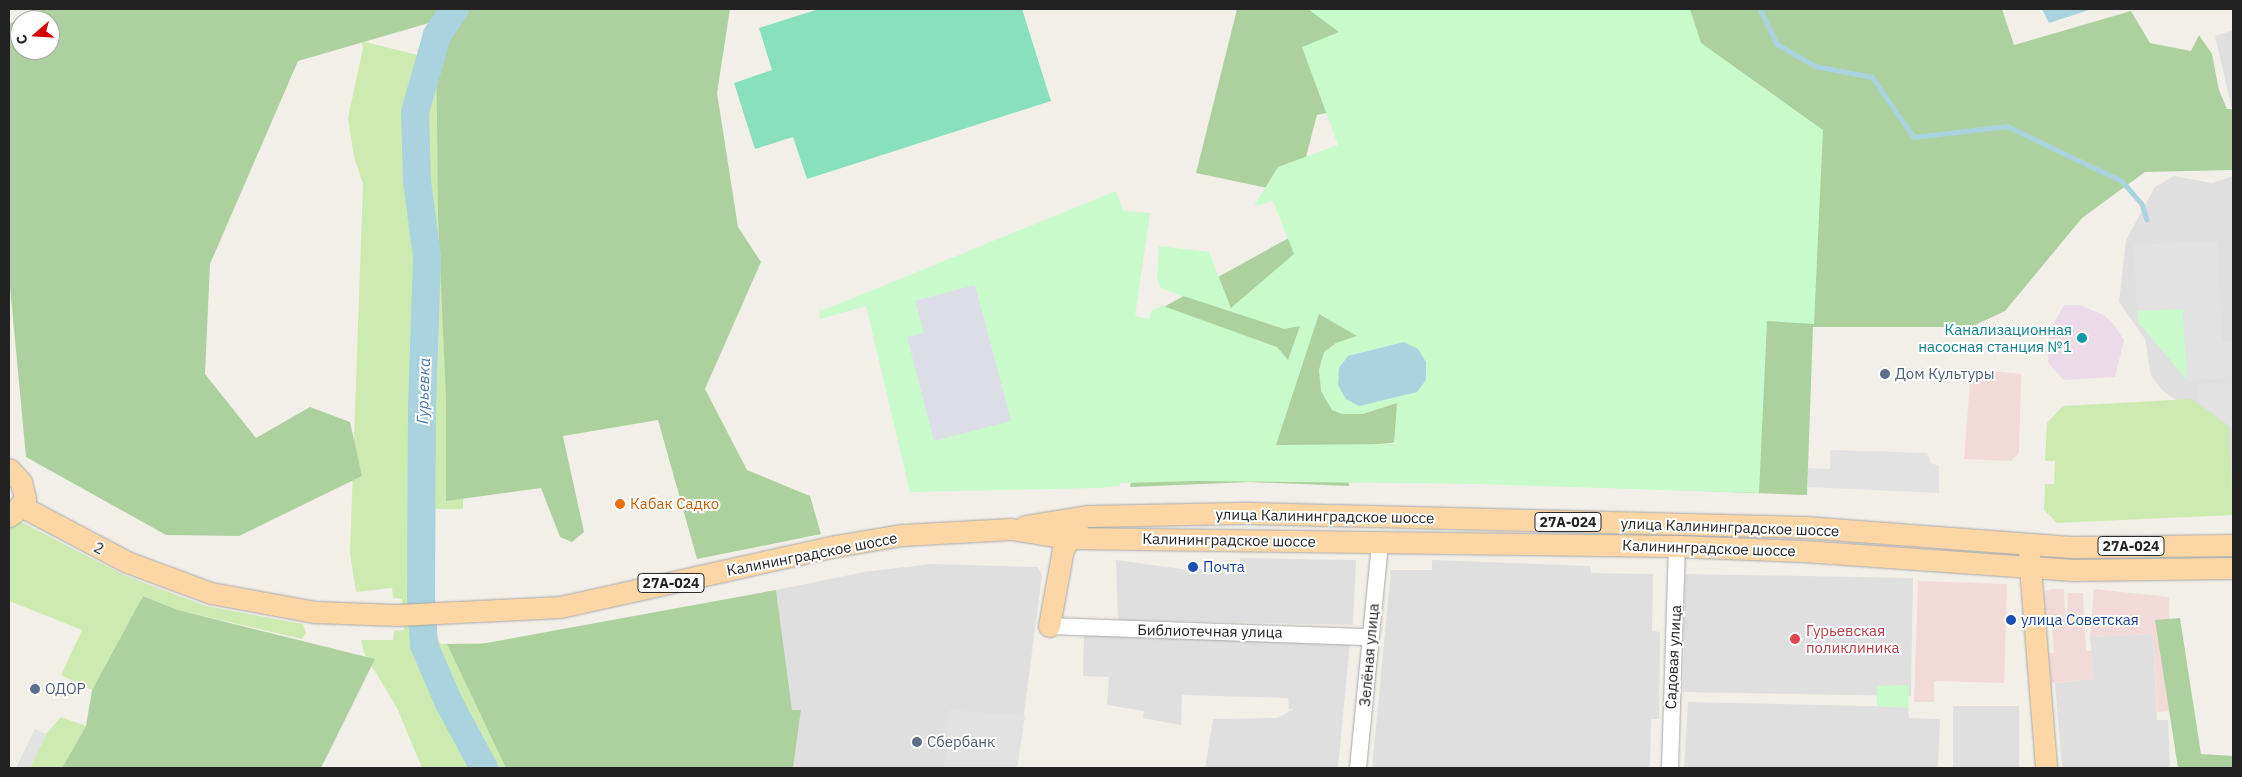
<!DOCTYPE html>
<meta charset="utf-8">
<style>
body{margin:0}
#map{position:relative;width:2242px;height:777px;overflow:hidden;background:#f2efe9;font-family:"IBM Plex Sans",sans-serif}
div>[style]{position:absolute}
.residential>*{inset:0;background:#e0dfdf;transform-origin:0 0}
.commercial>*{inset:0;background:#f2dad9}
.industrial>*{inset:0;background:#ebdbe8}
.grass>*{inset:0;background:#cdebb0}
.forest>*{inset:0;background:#add19e}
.park>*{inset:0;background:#c8facc}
.pitch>*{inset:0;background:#88e0be}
.parking>*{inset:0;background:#e2e2e2}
.plaza>*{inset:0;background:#dddde8}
.water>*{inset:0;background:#aad3df}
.stream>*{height:4.5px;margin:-2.25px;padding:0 2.25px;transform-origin:2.25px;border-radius:2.25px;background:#aad3df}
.river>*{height:28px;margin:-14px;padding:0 14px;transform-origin:14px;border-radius:14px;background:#aad3df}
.roads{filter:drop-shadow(0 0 1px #a9a9a9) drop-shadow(0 0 1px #a9a9a9)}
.minor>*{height:16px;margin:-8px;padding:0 8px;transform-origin:8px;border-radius:8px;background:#fff}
.major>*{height:21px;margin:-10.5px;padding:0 10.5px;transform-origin:10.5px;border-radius:10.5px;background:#fcd6a4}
.dots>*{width:14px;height:14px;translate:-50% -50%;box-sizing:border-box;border:2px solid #fff;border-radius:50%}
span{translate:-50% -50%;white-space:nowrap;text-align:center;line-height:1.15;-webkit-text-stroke:4px #fff;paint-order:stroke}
.shield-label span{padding:1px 4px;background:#fff;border:1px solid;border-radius:4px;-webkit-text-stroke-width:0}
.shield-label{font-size:14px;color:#222;font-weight:700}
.culture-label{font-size:15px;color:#0d838f}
.right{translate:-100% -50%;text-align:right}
.service-label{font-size:15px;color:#4e5e75}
.left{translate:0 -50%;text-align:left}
.food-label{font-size:15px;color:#c56008}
.street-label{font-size:15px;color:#222}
.transit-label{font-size:15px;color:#164399}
.health-label{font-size:15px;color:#be3a42}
.water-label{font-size:16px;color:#4a7aab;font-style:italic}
.frame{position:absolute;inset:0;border:10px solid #222;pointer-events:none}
.north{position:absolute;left:10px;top:10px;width:50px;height:50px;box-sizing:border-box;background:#fff;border:1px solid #a7a7a7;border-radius:50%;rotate:251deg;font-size:14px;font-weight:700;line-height:20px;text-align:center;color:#222}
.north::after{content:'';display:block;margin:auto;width:18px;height:22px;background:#d40000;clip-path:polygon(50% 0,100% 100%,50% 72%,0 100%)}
</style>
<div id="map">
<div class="residential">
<div style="clip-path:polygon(2233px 30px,2233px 109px,2232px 109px,2215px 36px)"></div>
<div style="clip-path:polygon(2174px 176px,2212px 183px,2233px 176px,2233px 492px,2217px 428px,2163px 391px,2151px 376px,2145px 339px,2119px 302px,2126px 240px,2155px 187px)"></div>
<div style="clip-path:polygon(1240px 558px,1356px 560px,1353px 625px,1118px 620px,1116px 560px,1196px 571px,1209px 567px,1240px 567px)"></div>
<div style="clip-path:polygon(1432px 560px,1590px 566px,1591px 573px,1653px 574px,1652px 631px,1660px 632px,1659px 719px,1651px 719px,1650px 768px,1372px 768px,1391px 570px,1432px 570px)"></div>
<div style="clip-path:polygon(931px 564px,1038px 567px,1042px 575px,1017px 768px,793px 768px,801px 710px,792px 711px,776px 590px,864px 572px)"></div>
<div style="left:1685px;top:574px;width:228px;height:118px;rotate:1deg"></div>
<div style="clip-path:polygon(2153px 634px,2157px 720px,2168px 720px,2170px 768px,2062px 768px,2055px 683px,2094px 679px,2090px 637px)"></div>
<div style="clip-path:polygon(1084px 635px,1350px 643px,1338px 768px,1205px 768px,1213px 719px,1277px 718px,1294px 709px,1289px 709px,1288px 698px,1182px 695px,1181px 725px,1143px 718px,1144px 711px,1107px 705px,1109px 677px,1083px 676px)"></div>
<div style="clip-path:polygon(1688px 702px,1908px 707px,1909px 718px,1940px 719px,1938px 768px,1684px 768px)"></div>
<div style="left:1953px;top:706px;width:66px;height:62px"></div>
</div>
<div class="commercial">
<div style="clip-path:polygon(1971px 369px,2021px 374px,2019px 453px,2011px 461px,1964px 459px)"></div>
<div style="clip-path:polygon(1918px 581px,2007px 584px,2004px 683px,1934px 681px,1934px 702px,1914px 702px)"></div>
<div style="clip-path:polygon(2051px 589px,2064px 589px,2065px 622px,2046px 622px,2044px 592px)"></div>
<div style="clip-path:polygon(2094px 589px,2169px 597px,2172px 711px,2157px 712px,2153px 634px,2090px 637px)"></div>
<div style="clip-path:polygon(2068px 593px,2083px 593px,2086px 651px,2092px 651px,2094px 679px,2051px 683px,2048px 653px,2054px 653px,2052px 624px,2074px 622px,2067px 621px)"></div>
</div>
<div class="industrial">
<div style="clip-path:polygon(2064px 305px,2079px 305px,2104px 315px,2115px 326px,2124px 340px,2115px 377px,2063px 380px,2048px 362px,2049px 332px)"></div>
</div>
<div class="grass">
<div style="clip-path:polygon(361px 41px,470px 68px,463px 509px,429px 509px,430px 590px,429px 598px,418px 598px,419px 630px,431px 630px,441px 644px,484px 643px,496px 659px,538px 768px,422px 768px,397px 708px,364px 653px,361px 640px,393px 640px,394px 631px,404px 630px,402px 599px,393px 598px,392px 588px,356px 592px,350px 553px,363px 184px,354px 157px,348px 118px,363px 48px)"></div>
<div style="clip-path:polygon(2191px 399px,2229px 426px,2233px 515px,2057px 523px,2044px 510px,2045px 484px,2054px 484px,2055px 461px,2045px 461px,2047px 423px,2063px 406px)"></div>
<div style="clip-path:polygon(21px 522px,124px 575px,206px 606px,303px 624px,306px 633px,302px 639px,178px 610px,143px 596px,92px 690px,61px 675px,82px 630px,9px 601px,9px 524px)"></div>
<div style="clip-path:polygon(61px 717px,86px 726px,62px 768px,30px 768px,46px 734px)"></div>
</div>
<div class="forest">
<div style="clip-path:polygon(evenodd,43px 9px,730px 9px,717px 93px,738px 227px,761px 262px,705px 389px,747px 470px,810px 496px,821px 534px,697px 559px,658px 420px,563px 436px,584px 532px,572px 542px,560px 537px,541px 488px,446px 501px,446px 399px,438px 217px,436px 21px,298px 61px,210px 264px,205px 374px,256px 438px,310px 407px,350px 422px,362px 476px,239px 536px,166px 535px,26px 457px,9px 276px,9px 24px,43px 9px,20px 20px,50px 20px,50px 50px,20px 50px,20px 20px)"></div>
<div style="clip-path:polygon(1237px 9px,2002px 9px,2014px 45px,2131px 11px,2150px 43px,2191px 51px,2199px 35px,2212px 54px,2219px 90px,2227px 109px,2233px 109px,2233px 170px,2145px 172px,2082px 218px,2005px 311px,1971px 327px,1813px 327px,1807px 495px,1569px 486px,1489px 433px,1350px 447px,1349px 486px,1250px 482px,1130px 487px,1160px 309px,1305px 229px,1357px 252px,1341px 110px,1317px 115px,1302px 172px,1272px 189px,1196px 173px)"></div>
<div style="clip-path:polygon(776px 590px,792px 710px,801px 710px,793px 768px,506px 768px,447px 644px,481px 644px)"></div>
<div style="clip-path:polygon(143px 596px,178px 610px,375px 659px,321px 768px,62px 768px,86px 726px,92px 690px)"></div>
<div style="clip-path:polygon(2180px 618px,2201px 754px,2233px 756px,2233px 768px,2178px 768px,2155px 620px)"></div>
</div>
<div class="park">
<div style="clip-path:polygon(evenodd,1308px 9px,1690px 9px,1701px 43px,1823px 130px,1814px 324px,1767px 321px,1759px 493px,1477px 484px,1198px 481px,1120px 483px,1120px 486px,1099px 488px,910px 492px,866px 306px,820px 319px,819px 306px,821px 311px,1116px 191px,1123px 211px,1150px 213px,1135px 316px,1149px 319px,1152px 310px,1163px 306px,1277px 347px,1288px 360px,1300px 326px,1284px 329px,1168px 291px,1161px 288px,1157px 279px,1159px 246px,1209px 252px,1231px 308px,1294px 254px,1273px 201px,1254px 206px,1278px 167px,1338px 145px,1302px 47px,1339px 32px,1308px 9px,1319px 314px,1357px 336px,1336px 343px,1324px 352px,1319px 370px,1321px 391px,1332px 410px,1342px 414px,1363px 414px,1397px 403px,1394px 444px,1276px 445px,1319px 314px)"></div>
<div style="clip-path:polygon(2183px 309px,2187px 380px,2138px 322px,2137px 311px)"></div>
<div style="clip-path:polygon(1909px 685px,1908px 708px,1877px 706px,1877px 686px)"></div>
</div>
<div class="pitch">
<div style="clip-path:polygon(819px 9px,1022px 9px,1051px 101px,807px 179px,793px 137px,755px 149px,734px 83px,772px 70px,759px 28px)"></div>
</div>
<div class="parking">
<div style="clip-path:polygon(2217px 241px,2222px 341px,2233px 341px,2233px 378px,2187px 380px,2183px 309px,2137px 311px,2134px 245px)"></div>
<div style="clip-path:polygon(2233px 382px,2233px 426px,2229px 426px,2199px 402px,2197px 384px)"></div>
<div style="clip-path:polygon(1830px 450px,1927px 453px,1931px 463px,1939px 466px,1939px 493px,1808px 487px,1808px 468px,1830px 469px)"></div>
<div style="clip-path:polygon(949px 710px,1025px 716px,1017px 768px,944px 768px)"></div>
<div style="clip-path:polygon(35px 729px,46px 734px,30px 768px,16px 768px)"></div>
</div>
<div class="plaza">
<div style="clip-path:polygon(975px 285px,1011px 421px,934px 441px,907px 337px,924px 333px,915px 301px)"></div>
</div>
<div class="water">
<div style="clip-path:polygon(2042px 9px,2092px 9px,2049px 23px)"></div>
<div style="clip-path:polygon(1404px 342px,1418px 349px,1426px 362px,1426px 380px,1417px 392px,1359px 406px,1346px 399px,1338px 385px,1339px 368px,1348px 356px)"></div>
</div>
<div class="stream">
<div style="left:1760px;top:9px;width:39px;rotate:64deg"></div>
<div style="left:1777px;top:44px;width:44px;rotate:30.1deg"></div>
<div style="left:1815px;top:66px;width:58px;rotate:10.9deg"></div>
<div style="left:1872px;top:77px;width:73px;rotate:55deg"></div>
<div style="left:1914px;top:137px;width:94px;rotate:-6.7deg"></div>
<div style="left:2007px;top:126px;width:127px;rotate:25.6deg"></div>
<div style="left:2122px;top:181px;width:30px;rotate:49deg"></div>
<div style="left:2142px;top:204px;width:16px;rotate:72deg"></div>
</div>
<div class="river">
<div style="left:455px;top:9px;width:32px;rotate:125deg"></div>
<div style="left:437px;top:35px;width:80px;rotate:105.9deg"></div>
<div style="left:415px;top:112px;width:69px;rotate:88.3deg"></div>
<div style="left:417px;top:181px;width:77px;rotate:82.5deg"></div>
<div style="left:427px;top:257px;width:149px;rotate:91.9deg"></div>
<div style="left:422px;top:406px;width:191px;rotate:90.3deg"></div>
<div style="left:421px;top:597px;width:48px;rotate:86.4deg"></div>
<div style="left:424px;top:645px;width:61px;rotate:66.8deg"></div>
<div style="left:448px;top:701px;width:76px;rotate:61.8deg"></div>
</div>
<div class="roads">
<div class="minor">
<div style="left:1049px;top:626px;width:321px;rotate:2deg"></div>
<div style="left:1358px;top:768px;width:227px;rotate:-84.4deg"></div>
<div style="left:1670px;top:768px;width:222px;rotate:-88.2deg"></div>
</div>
<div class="major">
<div style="left:9px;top:469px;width:18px;rotate:47deg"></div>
<div style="left:21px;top:482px;width:16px;rotate:76deg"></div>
<div style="left:25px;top:498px;width:16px;rotate:125deg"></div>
<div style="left:16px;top:511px;width:9px;rotate:144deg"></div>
<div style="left:21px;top:506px;width:120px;rotate:27.8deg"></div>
<div style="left:127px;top:562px;width:90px;rotate:20.3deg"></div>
<div style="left:211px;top:593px;width:106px;rotate:10.4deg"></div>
<div style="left:315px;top:612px;width:82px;rotate:2.1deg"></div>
<div style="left:397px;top:615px;width:163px;rotate:-2.8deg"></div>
<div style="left:560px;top:607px;width:283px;rotate:-12.5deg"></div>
<div style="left:836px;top:546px;width:67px;rotate:-9.5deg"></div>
<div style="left:902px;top:535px;width:109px;rotate:-3.2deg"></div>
<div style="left:1011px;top:529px;width:58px;rotate:9deg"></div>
<div style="left:1068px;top:538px;width:609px;rotate:0.75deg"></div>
<div style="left:1677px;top:546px;width:126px;rotate:2.3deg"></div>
<div style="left:1803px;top:551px;width:271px;rotate:4deg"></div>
<div style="left:2073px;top:570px;width:160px;rotate:-0.7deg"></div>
<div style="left:1025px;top:526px;width:64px;rotate:-9deg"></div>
<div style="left:1088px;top:516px;width:163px;rotate:-1.1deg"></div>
<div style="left:1251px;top:513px;width:554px;rotate:1.45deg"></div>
<div style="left:1805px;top:527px;width:270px;rotate:4.3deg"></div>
<div style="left:2074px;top:547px;width:159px;rotate:-0.7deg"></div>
<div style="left:2029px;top:555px;width:214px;rotate:85.4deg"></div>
<div style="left:1049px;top:626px;width:78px;rotate:-79.7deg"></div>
<div style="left:1063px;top:549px;width:26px;rotate:-58deg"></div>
</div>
</div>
<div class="dots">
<div style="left:2082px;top:338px;background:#0f9aa8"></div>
<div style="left:1885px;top:374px;background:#5c6f8a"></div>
<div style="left:620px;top:504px;background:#e8710a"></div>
<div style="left:1193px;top:567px;background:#1a4fb4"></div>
<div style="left:2011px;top:620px;background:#1a4fb4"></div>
<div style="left:1795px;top:639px;background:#e0444e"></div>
<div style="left:35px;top:689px;background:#5c6f8a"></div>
<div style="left:917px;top:742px;background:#5c6f8a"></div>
</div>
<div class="shield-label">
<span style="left:1568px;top:522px">27А-024</span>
<span style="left:2131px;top:546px">27А-024</span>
<span style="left:671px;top:583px">27А-024</span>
</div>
<div class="culture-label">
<span class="right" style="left:2072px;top:338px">Канализационная<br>насосная станция №1</span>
</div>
<div class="service-label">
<span class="left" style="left:1895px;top:374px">Дом Культуры</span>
<span class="left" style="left:45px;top:689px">ОДОР</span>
<span class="left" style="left:927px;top:742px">Сбербанк</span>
</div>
<div class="food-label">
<span class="left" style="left:630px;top:504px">Кабак Садко</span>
</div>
<div class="street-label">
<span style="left:1325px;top:516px;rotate:1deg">улица Калининградское шоссе</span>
<span style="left:1730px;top:527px;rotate:2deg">улица Калининградское шоссе</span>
<span style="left:1229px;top:540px;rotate:1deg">Калининградское шоссе</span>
<span style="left:99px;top:548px;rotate:27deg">2</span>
<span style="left:1709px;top:548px;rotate:2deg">Калининградское шоссе</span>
<span style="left:812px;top:554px;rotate:-11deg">Калининградское шоссе</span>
<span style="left:1210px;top:631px;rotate:1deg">Библиотечная улица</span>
<span style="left:1369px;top:655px;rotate:-85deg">Зелёная улица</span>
<span style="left:1673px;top:657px;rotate:-87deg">Садовая улица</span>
</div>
<div class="transit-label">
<span class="left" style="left:1203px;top:567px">Почта</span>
<span class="left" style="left:2021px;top:620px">улица Советская</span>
</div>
<div class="health-label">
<span class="left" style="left:1806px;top:639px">Гурьевская<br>поликлиника</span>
</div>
<div class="water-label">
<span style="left:423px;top:391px;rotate:-88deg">Гурьевка</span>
</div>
<div class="frame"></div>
<div class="north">С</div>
</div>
